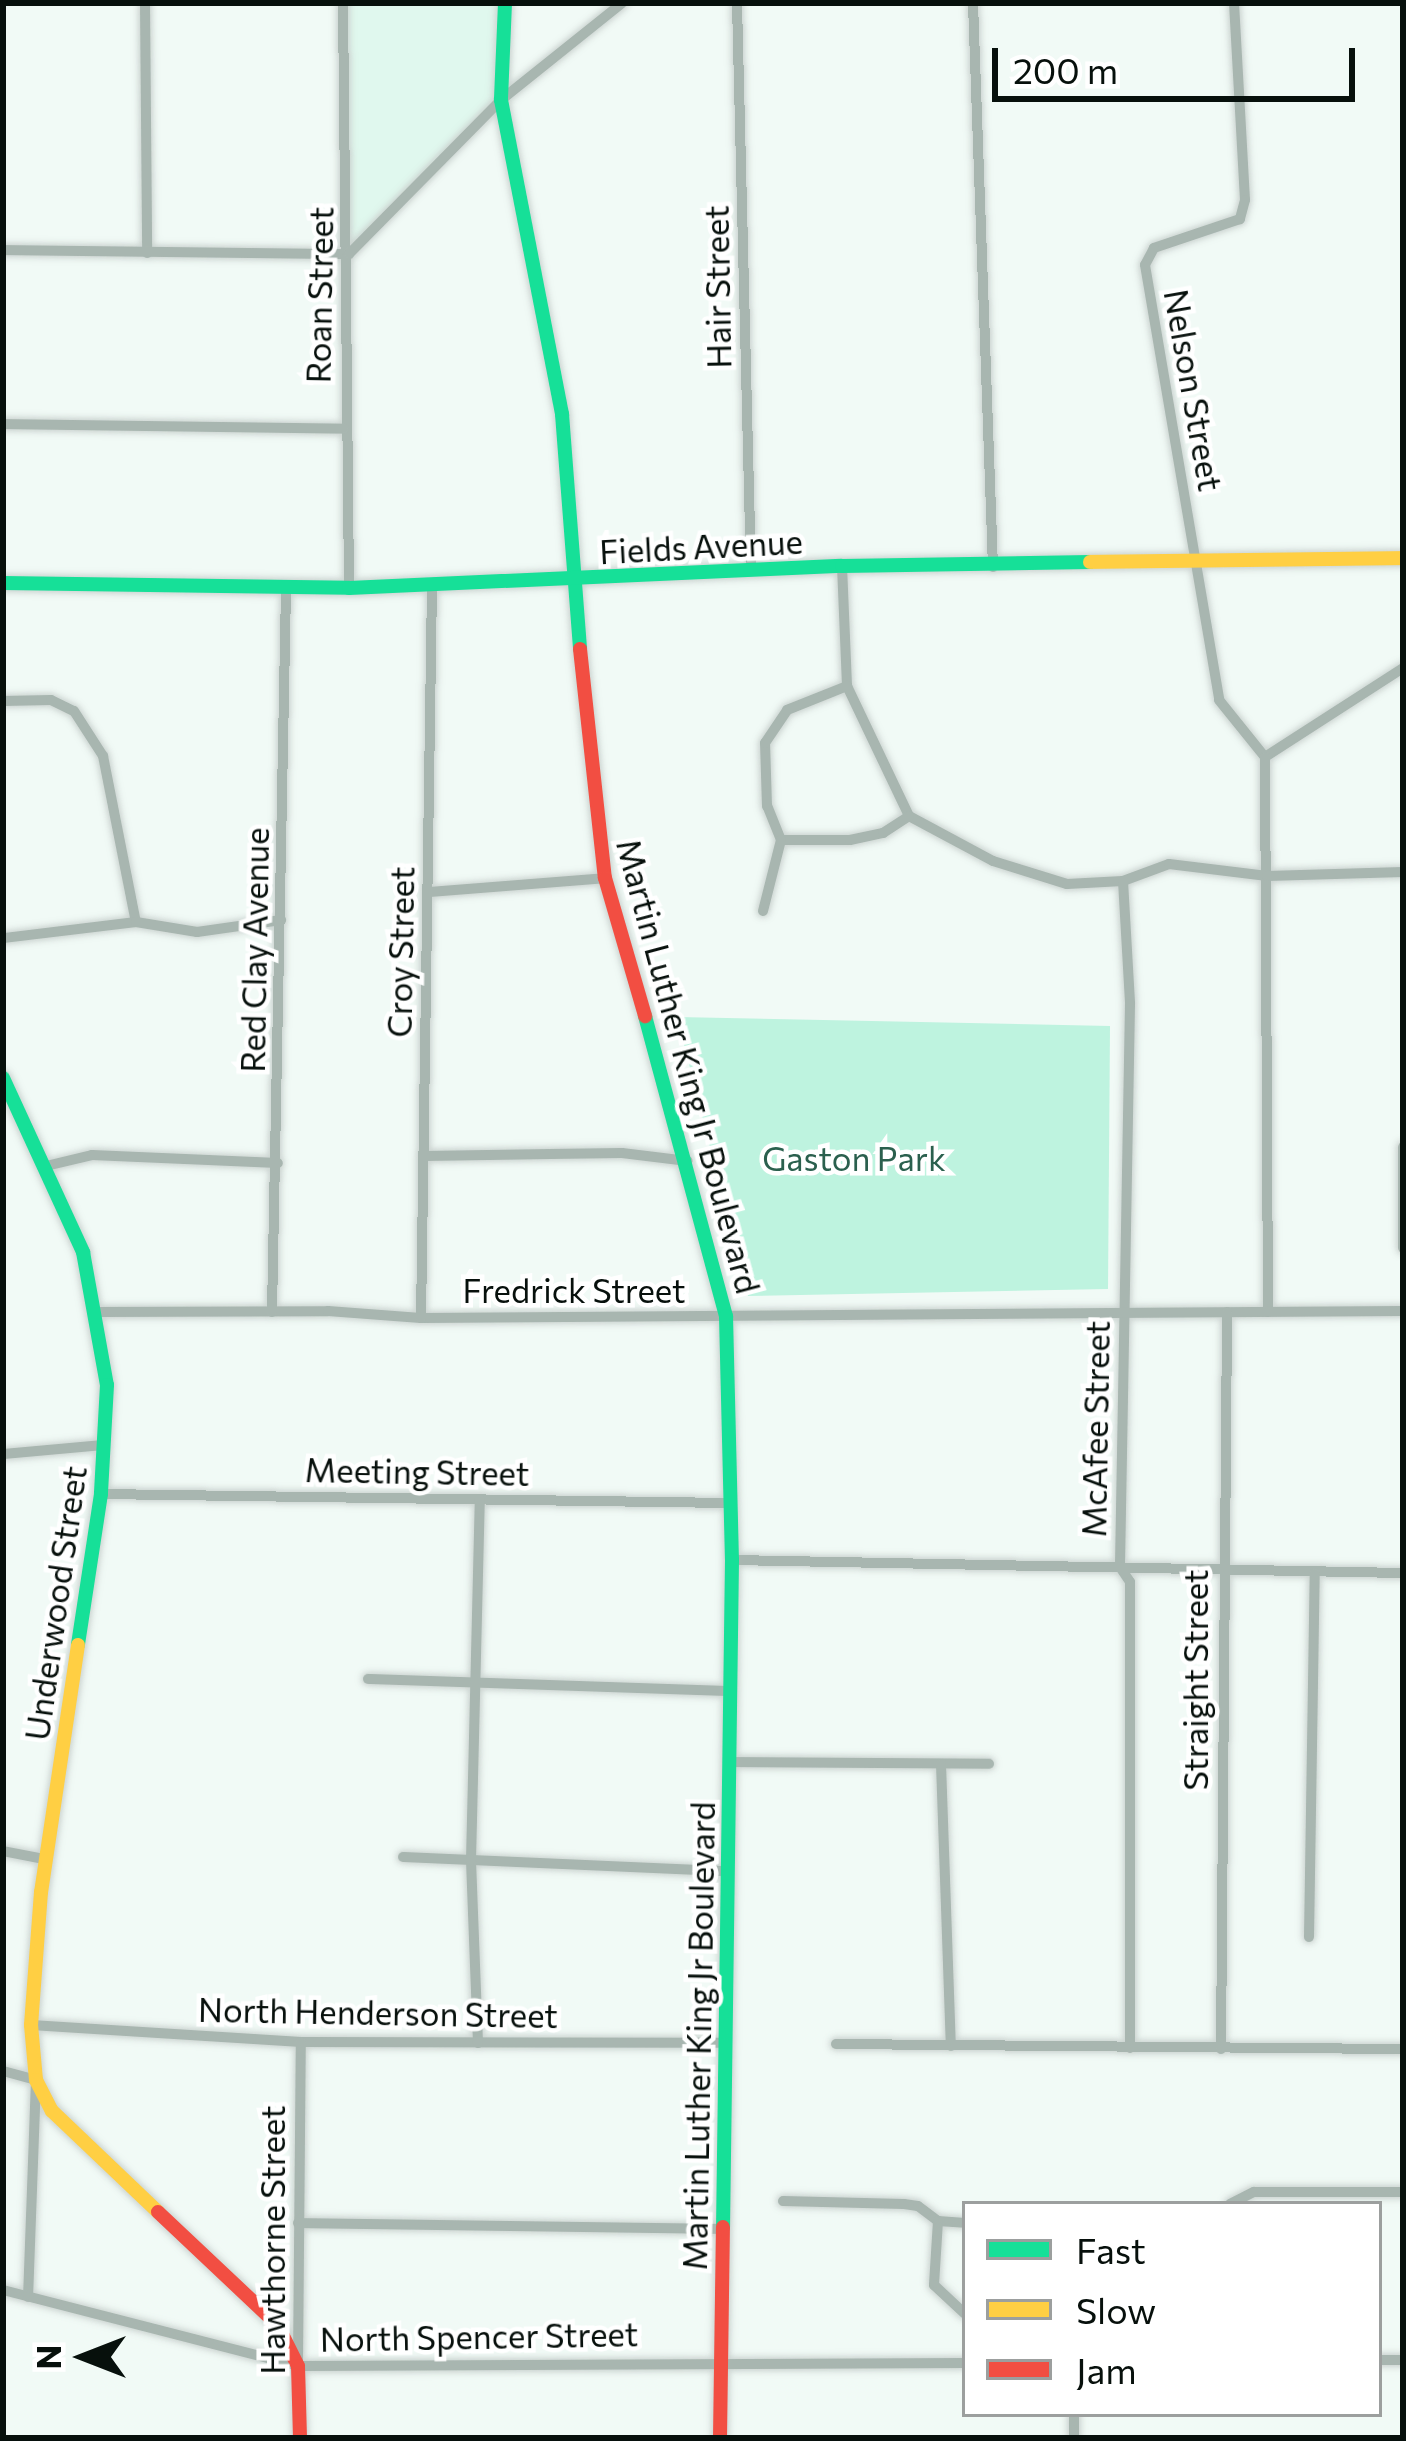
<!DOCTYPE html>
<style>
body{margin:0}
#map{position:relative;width:1406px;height:2441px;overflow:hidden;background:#f1faf6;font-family:Commissioner,sans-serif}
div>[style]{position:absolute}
.built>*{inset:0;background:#e0f8ee}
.green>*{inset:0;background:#bef3df}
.roads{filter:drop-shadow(0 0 3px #ccd4d1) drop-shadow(0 0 3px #ccd4d1)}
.street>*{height:10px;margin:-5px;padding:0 5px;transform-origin:5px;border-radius:5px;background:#a8b6b0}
.fast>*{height:14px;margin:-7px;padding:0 7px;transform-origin:7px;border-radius:7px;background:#16e098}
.slow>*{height:14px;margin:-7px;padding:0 7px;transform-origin:7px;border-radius:7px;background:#ffcf43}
.jam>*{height:14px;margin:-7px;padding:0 7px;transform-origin:7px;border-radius:7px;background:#f24e42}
span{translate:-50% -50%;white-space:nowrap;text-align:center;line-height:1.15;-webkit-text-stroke:9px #fff;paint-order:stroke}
.street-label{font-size:33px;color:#07100c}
.park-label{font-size:33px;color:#2b604e}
.frame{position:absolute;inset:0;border:6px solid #07100c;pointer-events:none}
.legend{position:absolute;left:962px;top:2201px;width:420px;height:216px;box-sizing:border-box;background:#fff;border:3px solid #9c9f9e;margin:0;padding:15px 21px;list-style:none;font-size:36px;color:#07100c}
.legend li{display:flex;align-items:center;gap:24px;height:60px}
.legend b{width:60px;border:3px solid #9c9f9e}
.north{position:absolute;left:24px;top:2297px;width:120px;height:120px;-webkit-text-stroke:9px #fff;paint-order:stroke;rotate:270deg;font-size:33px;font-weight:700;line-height:48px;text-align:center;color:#07100c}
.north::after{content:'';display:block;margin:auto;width:42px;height:54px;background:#07100c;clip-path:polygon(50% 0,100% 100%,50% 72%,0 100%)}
.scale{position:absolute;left:992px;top:48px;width:363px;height:54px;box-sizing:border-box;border:6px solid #07100c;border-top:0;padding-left:15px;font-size:36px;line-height:42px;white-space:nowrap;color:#07100c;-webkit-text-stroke:9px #fff;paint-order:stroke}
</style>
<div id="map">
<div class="built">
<div style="clip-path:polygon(344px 3px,505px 3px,501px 100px,349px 254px)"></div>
</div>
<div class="green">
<div style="clip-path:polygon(677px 1017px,1110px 1026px,1108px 1289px,748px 1296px)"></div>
</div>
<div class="roads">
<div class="street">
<div style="left:145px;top:3px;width:250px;rotate:89.5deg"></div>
<div style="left:343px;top:3px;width:585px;rotate:89.41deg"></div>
<div style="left:737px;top:3px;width:567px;rotate:88.59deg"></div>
<div style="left:973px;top:3px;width:564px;rotate:87.97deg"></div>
<div style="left:1234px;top:3px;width:197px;rotate:86.8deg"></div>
<div style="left:1245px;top:200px;width:20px;rotate:105deg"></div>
<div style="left:1240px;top:219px;width:91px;rotate:161.4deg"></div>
<div style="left:1154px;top:248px;width:19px;rotate:118deg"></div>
<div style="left:1145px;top:265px;width:441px;rotate:80.3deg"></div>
<div style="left:1219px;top:700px;width:73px;rotate:51.1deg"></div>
<div style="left:1265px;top:757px;width:164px;rotate:-32.8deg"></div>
<div style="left:3px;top:250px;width:346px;rotate:0.7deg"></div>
<div style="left:349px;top:254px;width:216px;rotate:-45.4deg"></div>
<div style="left:501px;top:100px;width:155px;rotate:-38.7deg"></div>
<div style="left:3px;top:424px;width:341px;rotate:0.8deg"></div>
<div style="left:842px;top:566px;width:120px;rotate:87.6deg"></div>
<div style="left:847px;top:686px;width:144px;rotate:64.5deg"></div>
<div style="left:3px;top:701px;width:48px;rotate:-1.2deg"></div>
<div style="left:51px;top:700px;width:25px;rotate:26deg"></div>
<div style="left:74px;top:711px;width:54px;rotate:57.2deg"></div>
<div style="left:103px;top:756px;width:169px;rotate:78.8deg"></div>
<div style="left:136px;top:922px;width:134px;rotate:173.1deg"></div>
<div style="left:1265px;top:757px;width:555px;rotate:89.69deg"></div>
<div style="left:909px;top:816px;width:95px;rotate:28.2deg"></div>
<div style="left:993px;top:861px;width:77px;rotate:17.3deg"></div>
<div style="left:1067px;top:884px;width:56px;rotate:-3.1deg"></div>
<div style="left:1123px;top:881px;width:49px;rotate:-20.3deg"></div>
<div style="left:1169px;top:864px;width:99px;rotate:7deg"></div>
<div style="left:1267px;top:876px;width:136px;rotate:-1.7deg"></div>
<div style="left:781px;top:840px;width:37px;rotate:-112deg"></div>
<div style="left:767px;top:806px;width:63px;rotate:-91.8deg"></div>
<div style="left:765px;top:743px;width:40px;rotate:-56deg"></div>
<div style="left:787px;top:710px;width:65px;rotate:-21.8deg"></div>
<div style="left:781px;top:840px;width:69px"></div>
<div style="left:850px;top:840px;width:34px;rotate:-12deg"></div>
<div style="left:883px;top:833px;width:31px;rotate:-33deg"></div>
<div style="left:1123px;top:881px;width:123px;rotate:86.7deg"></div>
<div style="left:1130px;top:1004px;width:563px;rotate:91.02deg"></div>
<div style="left:1120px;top:1567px;width:18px;rotate:56deg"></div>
<div style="left:1130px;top:1582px;width:466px;rotate:90deg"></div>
<div style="left:428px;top:892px;width:178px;rotate:-4.5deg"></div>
<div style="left:763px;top:911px;width:73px;rotate:-75.8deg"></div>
<div style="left:136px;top:922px;width:62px;rotate:9.3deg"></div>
<div style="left:197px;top:932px;width:85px;rotate:-8.1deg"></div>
<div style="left:1403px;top:1147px;width:101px;rotate:90deg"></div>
<div style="left:424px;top:1156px;width:198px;rotate:-0.9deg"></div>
<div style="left:622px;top:1153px;width:66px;rotate:6.9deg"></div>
<div style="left:46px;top:1166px;width:47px;rotate:-13.4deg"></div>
<div style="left:92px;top:1155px;width:186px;rotate:2.5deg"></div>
<div style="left:96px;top:1312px;width:232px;rotate:-0.2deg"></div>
<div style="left:328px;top:1311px;width:93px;rotate:4.3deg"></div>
<div style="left:421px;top:1318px;width:982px;rotate:-0.41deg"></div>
<div style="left:272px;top:1312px;width:723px;rotate:-88.89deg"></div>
<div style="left:421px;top:1318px;width:731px;rotate:-89.14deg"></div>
<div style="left:3px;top:1454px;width:101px;rotate:-5.1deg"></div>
<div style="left:101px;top:1494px;width:631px;rotate:0.82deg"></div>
<div style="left:732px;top:1560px;width:671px;rotate:1.11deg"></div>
<div style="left:368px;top:1679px;width:362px;rotate:1.9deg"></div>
<div style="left:729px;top:1762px;width:260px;rotate:0.4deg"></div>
<div style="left:941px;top:1764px;width:282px;rotate:88deg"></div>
<div style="left:3px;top:1851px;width:42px;rotate:11deg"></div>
<div style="left:403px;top:1857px;width:325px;rotate:2.5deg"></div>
<div style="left:1309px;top:1937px;width:364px;rotate:-89.1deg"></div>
<div style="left:31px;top:2025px;width:271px;rotate:3.6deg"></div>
<div style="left:301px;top:2042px;width:424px;rotate:0.1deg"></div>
<div style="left:478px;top:2043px;width:183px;rotate:-92.2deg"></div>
<div style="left:471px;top:1860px;width:361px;rotate:-88.6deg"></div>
<div style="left:836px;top:2044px;width:567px;rotate:0.51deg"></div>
<div style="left:1221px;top:2049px;width:737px;rotate:-89.53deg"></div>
<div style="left:3px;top:2071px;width:34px;rotate:15deg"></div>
<div style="left:36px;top:2080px;width:217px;rotate:92.1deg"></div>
<div style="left:783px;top:2201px;width:121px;rotate:1.4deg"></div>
<div style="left:904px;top:2204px;width:14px;rotate:8deg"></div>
<div style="left:918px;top:2206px;width:25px;rotate:37deg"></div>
<div style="left:938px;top:2221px;width:27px;rotate:4deg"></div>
<div style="left:1230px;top:2204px;width:27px;rotate:-27deg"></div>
<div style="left:1254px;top:2192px;width:149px"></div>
<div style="left:938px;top:2221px;width:64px;rotate:93.6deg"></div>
<div style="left:934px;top:2285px;width:42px;rotate:43.1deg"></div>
<div style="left:298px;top:2223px;width:424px;rotate:0.8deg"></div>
<div style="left:3px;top:2290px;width:305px;rotate:14.4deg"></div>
<div style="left:298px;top:2366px;width:667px;rotate:-0.26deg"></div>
<div style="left:1379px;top:2360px;width:24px"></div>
<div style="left:298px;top:2363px;width:321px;rotate:-89.5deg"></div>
<div style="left:1074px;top:2414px;width:24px;rotate:90deg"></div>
</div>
<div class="fast">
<div style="left:505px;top:3px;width:97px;rotate:92.4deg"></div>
<div style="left:501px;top:100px;width:320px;rotate:79deg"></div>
<div style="left:562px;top:414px;width:236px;rotate:85.6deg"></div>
<div style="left:3px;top:583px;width:346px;rotate:0.8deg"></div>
<div style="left:349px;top:588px;width:493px;rotate:-2.6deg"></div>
<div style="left:842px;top:566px;width:248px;rotate:-0.9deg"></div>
<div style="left:645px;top:1016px;width:311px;rotate:74.9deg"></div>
<div style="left:726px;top:1316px;width:244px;rotate:88.6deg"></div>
<div style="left:732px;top:1560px;width:667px;rotate:90.77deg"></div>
<div style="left:3px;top:1078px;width:192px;rotate:65.3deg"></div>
<div style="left:83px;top:1252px;width:135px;rotate:79.8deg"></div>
<div style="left:107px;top:1385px;width:109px;rotate:93.2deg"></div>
<div style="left:101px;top:1494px;width:153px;rotate:98.7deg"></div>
</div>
<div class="slow">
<div style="left:1090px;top:562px;width:313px;rotate:-0.7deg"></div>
<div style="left:78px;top:1645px;width:250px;rotate:98.5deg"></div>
<div style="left:41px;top:1892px;width:133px;rotate:94.3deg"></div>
<div style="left:31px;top:2025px;width:55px;rotate:84.8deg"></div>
<div style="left:36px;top:2080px;width:35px;rotate:63deg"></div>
<div style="left:52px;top:2111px;width:146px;rotate:43.6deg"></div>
</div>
<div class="jam">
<div style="left:580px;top:649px;width:230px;rotate:83.8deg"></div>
<div style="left:605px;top:878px;width:144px;rotate:73.8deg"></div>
<div style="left:158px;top:2212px;width:163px;rotate:43.3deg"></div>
<div style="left:277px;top:2324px;width:47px;rotate:63.4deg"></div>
<div style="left:298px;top:2366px;width:72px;rotate:88.4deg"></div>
<div style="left:720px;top:2438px;width:211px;rotate:-89.2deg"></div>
</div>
</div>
<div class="street-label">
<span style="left:717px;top:287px;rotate:-91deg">Hair Street</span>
<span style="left:319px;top:295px;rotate:-89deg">Roan Street</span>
<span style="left:1194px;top:390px;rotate:80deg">Nelson Street</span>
<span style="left:701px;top:546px;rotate:-3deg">Fields Avenue</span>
<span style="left:254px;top:950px;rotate:-89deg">Red Clay Avenue</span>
<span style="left:400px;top:952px;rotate:-89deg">Croy Street</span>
<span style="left:689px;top:1066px;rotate:75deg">Martin Luther King Jr Boulevard</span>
<span style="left:574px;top:1290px">Fredrick Street</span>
<span style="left:1095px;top:1429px;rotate:-89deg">McAfee Street</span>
<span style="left:417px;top:1471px;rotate:1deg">Meeting Street</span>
<span style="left:55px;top:1603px;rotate:-82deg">Underwood Street</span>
<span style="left:1195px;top:1680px;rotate:-90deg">Straight Street</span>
<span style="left:378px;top:2012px;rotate:1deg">North Henderson Street</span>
<span style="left:698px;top:2036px;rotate:-89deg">Martin Luther King Jr Boulevard</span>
<span style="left:272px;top:2240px;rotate:-90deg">Hawthorne Street</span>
<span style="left:479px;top:2336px;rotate:-1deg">North Spencer Street</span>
</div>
<div class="park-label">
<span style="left:854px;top:1158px">Gaston Park</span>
</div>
<div class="frame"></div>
<ul class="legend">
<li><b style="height:15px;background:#16e098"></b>Fast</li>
<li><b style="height:15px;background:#ffcf43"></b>Slow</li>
<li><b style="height:15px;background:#f24e42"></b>Jam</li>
</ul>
<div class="north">N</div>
<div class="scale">200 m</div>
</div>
